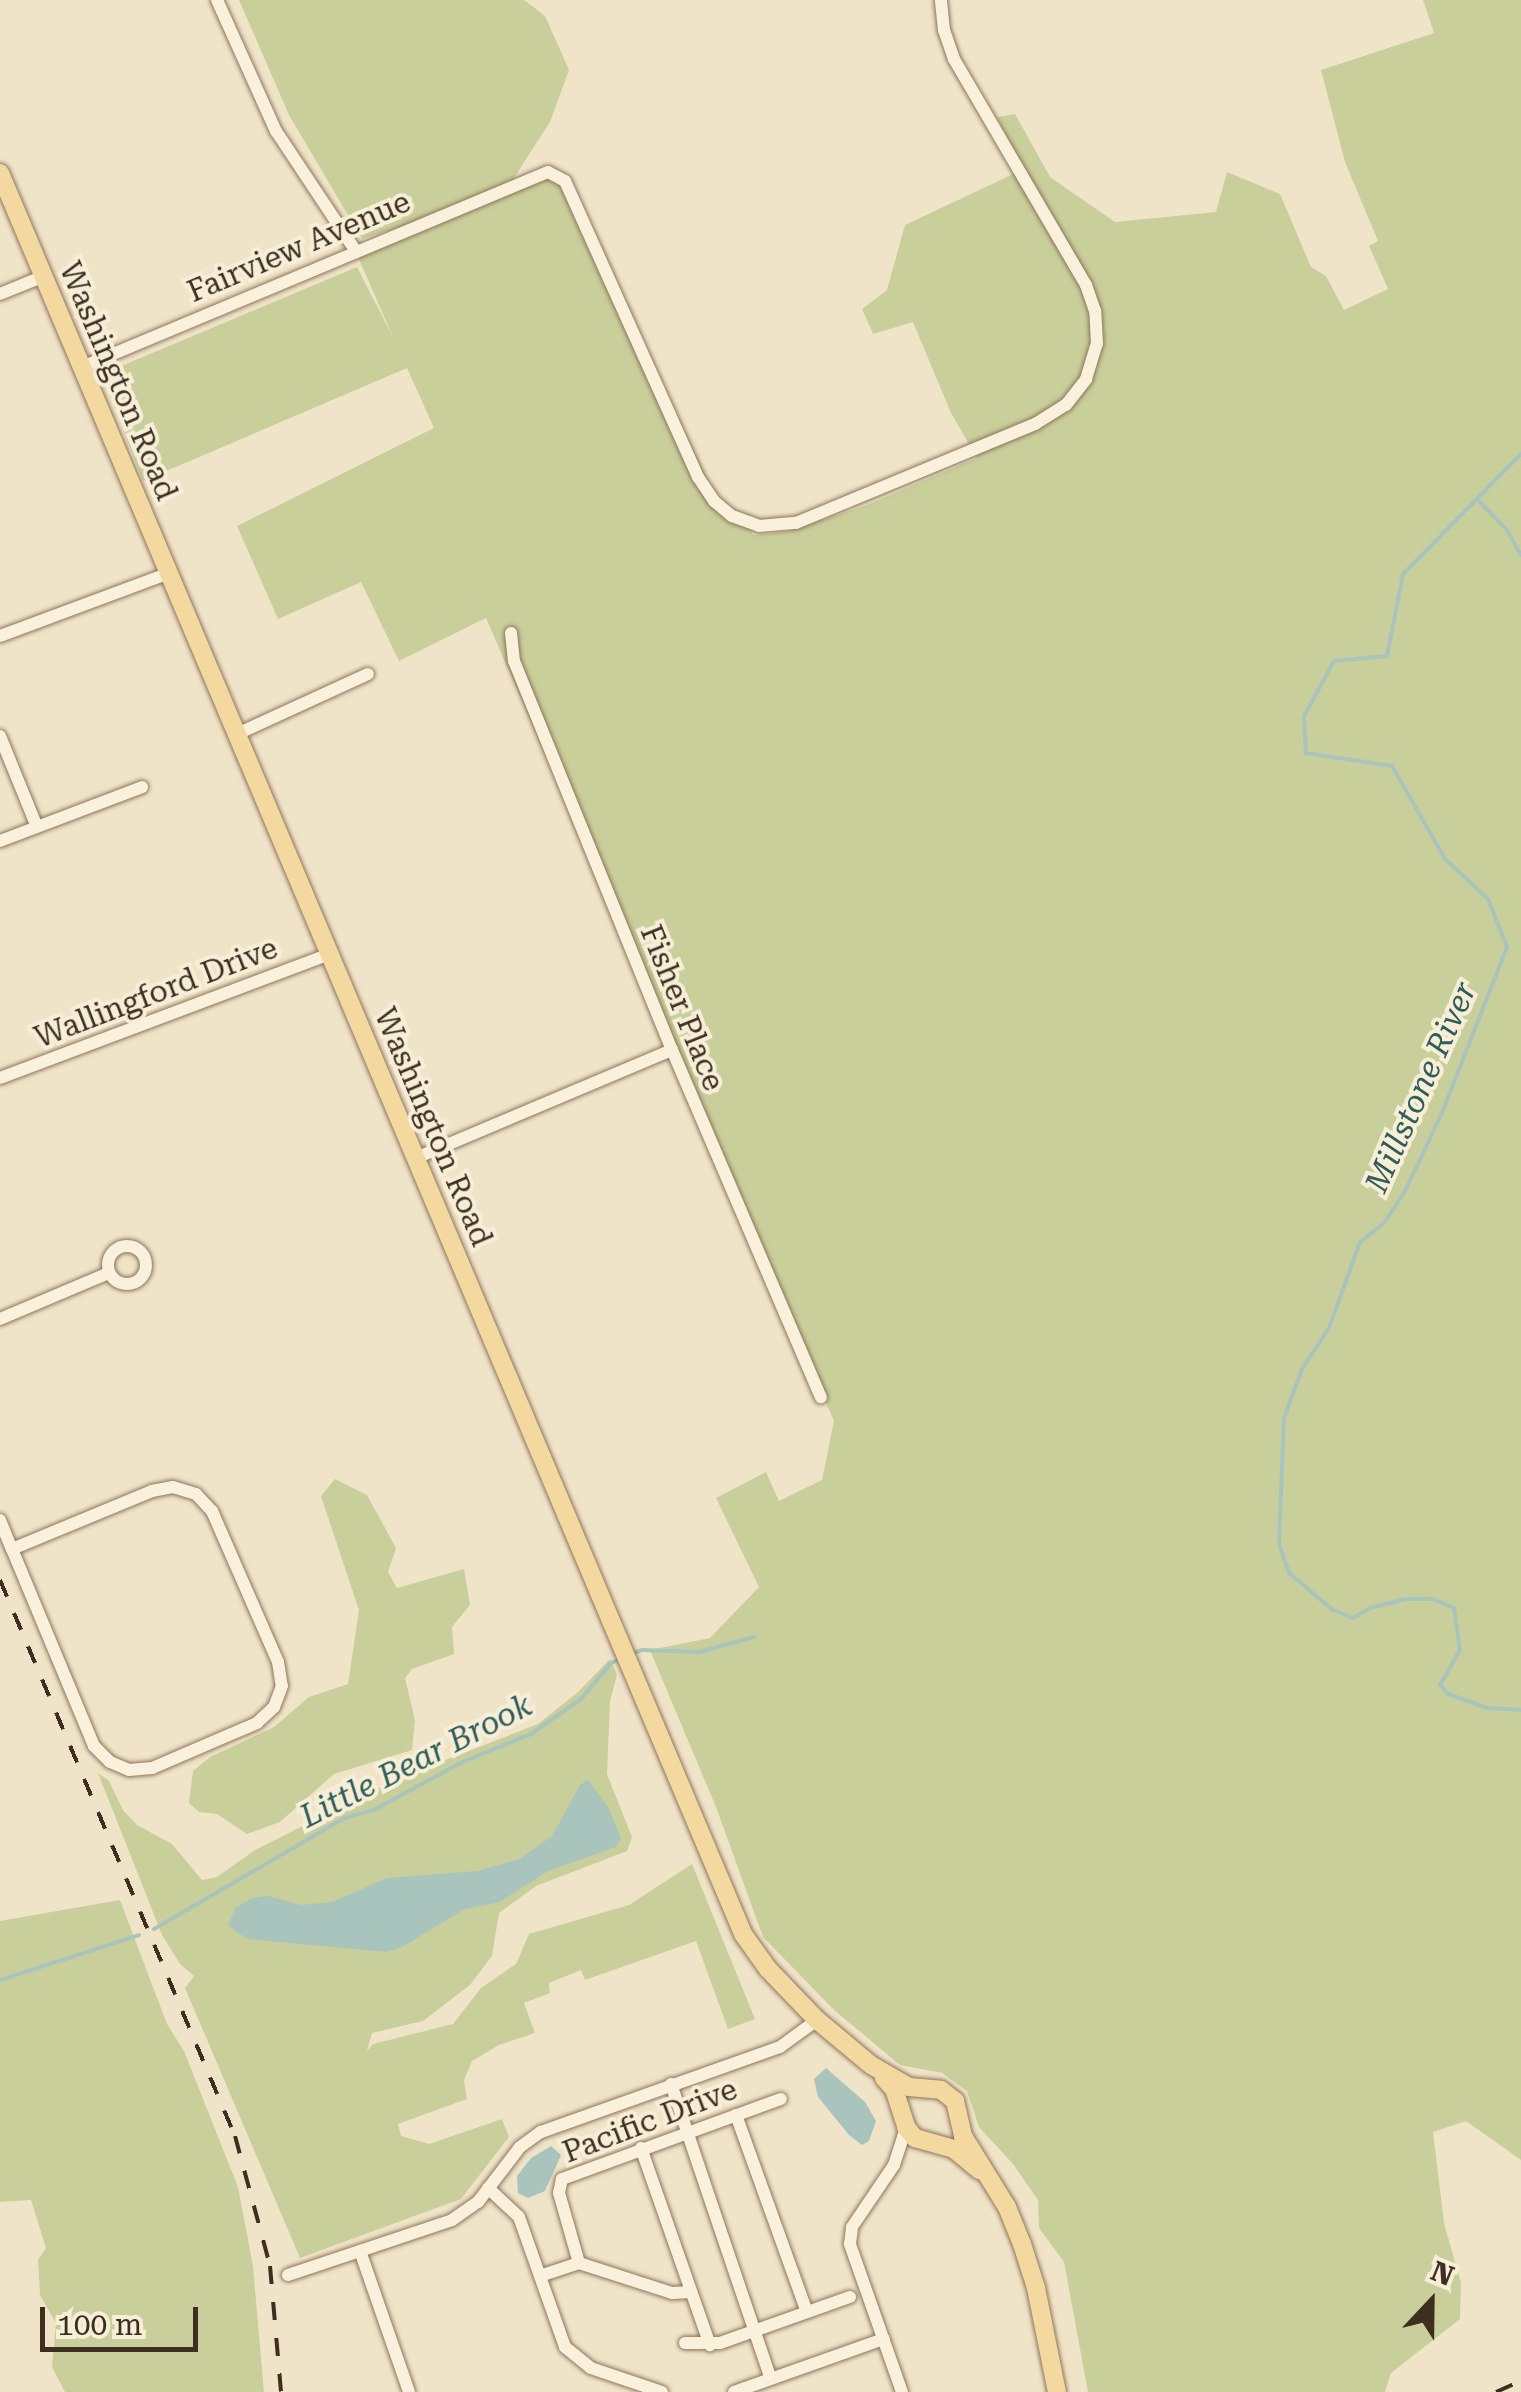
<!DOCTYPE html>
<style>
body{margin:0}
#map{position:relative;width:1521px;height:2392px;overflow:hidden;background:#f0e4c8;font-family:"Roboto Serif",serif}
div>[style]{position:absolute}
.green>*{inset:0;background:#c9cf9b}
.water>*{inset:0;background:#a9c4bc}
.stream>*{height:4px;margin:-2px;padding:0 2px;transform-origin:2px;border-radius:2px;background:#a9c4bc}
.roads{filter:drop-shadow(0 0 2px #8d765c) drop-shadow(0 0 2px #8d765c)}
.minor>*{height:12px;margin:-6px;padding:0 6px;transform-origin:6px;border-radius:6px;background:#faf1dc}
.minor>.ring{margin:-6px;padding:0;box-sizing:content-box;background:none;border:12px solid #faf1dc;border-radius:50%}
.major>*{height:18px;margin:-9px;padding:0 9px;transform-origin:9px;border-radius:9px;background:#f3d9a0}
.rail>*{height:4px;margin-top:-2px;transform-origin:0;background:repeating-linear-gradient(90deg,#3d2e20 0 18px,transparent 0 36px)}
span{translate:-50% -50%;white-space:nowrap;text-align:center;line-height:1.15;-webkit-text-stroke:8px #f7eed8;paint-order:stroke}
.street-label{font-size:30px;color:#3d2e20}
.water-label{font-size:32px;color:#2f5d5a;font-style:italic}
.north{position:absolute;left:1381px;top:2252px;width:100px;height:100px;-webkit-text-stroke:8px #f7eed8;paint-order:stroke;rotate:22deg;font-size:28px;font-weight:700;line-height:40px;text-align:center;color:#3d2e20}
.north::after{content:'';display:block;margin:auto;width:35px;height:45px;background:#3d2e20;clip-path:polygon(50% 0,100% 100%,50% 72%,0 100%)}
.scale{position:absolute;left:40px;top:2307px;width:158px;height:45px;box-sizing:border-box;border:5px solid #3d2e20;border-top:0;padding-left:12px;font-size:30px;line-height:35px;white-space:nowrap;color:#3d2e20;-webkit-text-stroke:8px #f7eed8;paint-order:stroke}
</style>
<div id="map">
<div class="green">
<div style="clip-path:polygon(239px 0,524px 0,545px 16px,569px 70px,550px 122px,510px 184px,535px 174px,562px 177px,722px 509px,748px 523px,753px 535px,785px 532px,862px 507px,977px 458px,951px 413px,913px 322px,873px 334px,862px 309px,887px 290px,905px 225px,1024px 169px,997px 117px,1015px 114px,1050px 177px,1115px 222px,1216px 212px,1227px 172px,1280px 194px,1311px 267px,1326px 276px,1344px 310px,1388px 289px,1369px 246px,1378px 241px,1345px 162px,1321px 70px,1434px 33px,1423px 0,1521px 0,1521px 2160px,1466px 2121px,1433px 2132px,1444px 2223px,1461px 2283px,1460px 2319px,1391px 2373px,1385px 2392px,1088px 2392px,1064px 2262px,1039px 2228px,1038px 2200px,1013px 2164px,979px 2127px,967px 2091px,942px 2073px,900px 2065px,834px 2010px,763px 1937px,716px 1807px,650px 1650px,710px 1638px,759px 1587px,716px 1498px,766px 1472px,779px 1501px,822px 1480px,834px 1421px,486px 618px,399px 661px,361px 582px,278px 619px,237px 526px,434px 428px,407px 368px,143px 481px,102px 374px,357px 267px,393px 337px,355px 250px,425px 219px,362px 239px,289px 115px)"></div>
<div style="clip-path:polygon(335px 1479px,367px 1495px,396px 1548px,388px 1572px,397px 1588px,464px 1569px,470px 1605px,452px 1627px,454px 1654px,412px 1669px,405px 1678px,415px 1720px,412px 1750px,334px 1774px,280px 1822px,247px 1834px,217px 1814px,199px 1812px,189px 1803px,193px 1771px,210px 1757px,274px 1727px,309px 1697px,348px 1684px,359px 1610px,321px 1496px)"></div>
<div style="clip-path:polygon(610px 1659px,617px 1675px,610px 1701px,607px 1774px,632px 1837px,627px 1851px,536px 1886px,499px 1913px,492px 1956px,470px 1985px,423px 2021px,372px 2033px,367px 2051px,373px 2044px,453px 2024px,481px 1988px,516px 1964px,529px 1934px,629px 1905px,692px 1864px,755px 2019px,728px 2029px,696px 1941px,585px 1980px,581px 1970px,549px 1983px,550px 1993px,524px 2003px,535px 2033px,499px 2045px,472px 2061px,464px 2080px,467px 2099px,398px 2124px,401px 2136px,429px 2144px,502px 2119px,509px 2137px,461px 2199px,300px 2258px,185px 1988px,194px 1976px,180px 1964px,162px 1935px,98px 1773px,109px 1781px,123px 1810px,137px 1825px,172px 1844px,202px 1880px,217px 1877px,255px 1850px,394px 1780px,538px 1724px,577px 1693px)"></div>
<div style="clip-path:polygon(120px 1900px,167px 2024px,184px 2051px,238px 2187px,253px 2266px,264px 2392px,65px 2392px,52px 2367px,56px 2323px,40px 2295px,38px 2260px,46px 2248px,31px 2200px,0 2202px,0 1921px)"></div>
</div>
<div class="water">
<div style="clip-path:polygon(588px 1780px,608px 1807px,621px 1838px,616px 1847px,548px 1871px,500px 1902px,465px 1909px,402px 1947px,387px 1952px,247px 1939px,228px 1926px,235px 1908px,252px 1898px,268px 1896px,301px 1905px,332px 1902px,387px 1878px,477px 1871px,519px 1859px,552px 1836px,580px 1785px)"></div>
<div style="clip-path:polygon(826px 2068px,865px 2102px,876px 2121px,869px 2141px,862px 2145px,849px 2135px,818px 2097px,814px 2079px)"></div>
<div style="clip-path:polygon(551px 2146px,561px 2155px,545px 2191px,528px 2198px,518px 2193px,517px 2176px,531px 2158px)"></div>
</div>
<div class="stream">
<div style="left:1521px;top:454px;width:168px;rotate:134.5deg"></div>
<div style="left:1403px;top:574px;width:84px;rotate:101deg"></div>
<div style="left:1387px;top:656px;width:53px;rotate:174.6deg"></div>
<div style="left:1334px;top:661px;width:63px;rotate:118.6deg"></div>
<div style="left:1304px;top:716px;width:37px;rotate:87deg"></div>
<div style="left:1306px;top:753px;width:87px;rotate:8.6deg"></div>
<div style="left:1392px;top:766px;width:107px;rotate:60.3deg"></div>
<div style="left:1445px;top:859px;width:59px;rotate:42.9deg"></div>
<div style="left:1488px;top:899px;width:52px;rotate:68.4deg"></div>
<div style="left:1507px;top:947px;width:180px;rotate:111.4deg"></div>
<div style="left:1441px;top:1115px;width:84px;rotate:115.3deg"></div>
<div style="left:1405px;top:1191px;width:37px;rotate:123deg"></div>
<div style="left:1385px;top:1222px;width:32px;rotate:141deg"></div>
<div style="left:1360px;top:1242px;width:91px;rotate:109.8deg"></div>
<div style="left:1329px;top:1328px;width:49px;rotate:123.4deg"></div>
<div style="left:1302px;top:1369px;width:52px;rotate:110.2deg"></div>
<div style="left:1284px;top:1418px;width:126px;rotate:92.3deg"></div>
<div style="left:1279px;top:1544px;width:31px;rotate:71deg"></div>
<div style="left:1289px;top:1573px;width:57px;rotate:40.1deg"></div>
<div style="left:1333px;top:1610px;width:22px;rotate:22deg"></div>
<div style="left:1353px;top:1618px;width:20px;rotate:-30deg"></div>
<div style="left:1370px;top:1608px;width:37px;rotate:-14deg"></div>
<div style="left:1406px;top:1599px;width:27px"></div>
<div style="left:1433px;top:1599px;width:23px;rotate:23deg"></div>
<div style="left:1454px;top:1608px;width:42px;rotate:81.9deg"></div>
<div style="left:1460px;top:1650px;width:40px;rotate:119.7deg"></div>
<div style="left:1440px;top:1685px;width:12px;rotate:48deg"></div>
<div style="left:1448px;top:1694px;width:41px;rotate:19.7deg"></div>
<div style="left:1487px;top:1708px;width:34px;rotate:3deg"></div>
<div style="left:1478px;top:500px;width:42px;rotate:46deg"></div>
<div style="left:1507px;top:530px;width:29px;rotate:61deg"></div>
<div style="left:631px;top:1654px;width:12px;rotate:-20deg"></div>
<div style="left:642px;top:1650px;width:57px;rotate:2deg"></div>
<div style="left:699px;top:1652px;width:57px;rotate:-15.3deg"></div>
<div style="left:154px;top:1929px;width:221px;rotate:-30.2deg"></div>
<div style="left:345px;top:1818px;width:32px;rotate:-16deg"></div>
<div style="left:376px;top:1809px;width:96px;rotate:-28.7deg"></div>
<div style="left:460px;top:1763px;width:77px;rotate:-22.2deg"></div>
<div style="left:531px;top:1734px;width:61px;rotate:-35deg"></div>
<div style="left:581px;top:1699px;width:47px;rotate:-50.2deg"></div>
<div style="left:611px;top:1663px;width:13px;rotate:-23deg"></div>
<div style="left:0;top:1980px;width:146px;rotate:-17.9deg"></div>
</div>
<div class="roads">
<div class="minor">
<div style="left:217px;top:0;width:144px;rotate:65.8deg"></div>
<div style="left:276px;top:131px;width:143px;rotate:56.4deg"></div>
<div style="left:0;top:294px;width:48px;rotate:-22.2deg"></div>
<div style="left:82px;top:367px;width:505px;rotate:-22.71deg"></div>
<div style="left:548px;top:172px;width:19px;rotate:28deg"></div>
<div style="left:565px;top:181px;width:325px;rotate:65.8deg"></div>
<div style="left:698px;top:477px;width:29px;rotate:56deg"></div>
<div style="left:714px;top:501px;width:23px;rotate:40deg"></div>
<div style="left:732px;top:516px;width:29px;rotate:20deg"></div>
<div style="left:759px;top:526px;width:37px;rotate:-5deg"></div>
<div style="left:796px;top:523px;width:259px;rotate:-22.5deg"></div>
<div style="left:1035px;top:424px;width:36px;rotate:-32deg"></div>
<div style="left:1066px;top:405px;width:33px;rotate:-52deg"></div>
<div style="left:1086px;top:379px;width:37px;rotate:-73deg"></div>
<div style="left:1097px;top:344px;width:33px;rotate:-93deg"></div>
<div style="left:1095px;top:311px;width:28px;rotate:-109deg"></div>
<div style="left:1086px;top:285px;width:262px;rotate:-120.3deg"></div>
<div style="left:954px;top:59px;width:31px;rotate:-109deg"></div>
<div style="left:944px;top:30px;width:30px;rotate:-96deg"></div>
<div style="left:511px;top:633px;width:28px;rotate:84deg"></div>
<div style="left:514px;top:661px;width:420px;rotate:67.9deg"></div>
<div style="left:672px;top:1050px;width:378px;rotate:66.8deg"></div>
<div style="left:0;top:636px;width:180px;rotate:-20.4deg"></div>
<div style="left:237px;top:734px;width:144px;rotate:-24.6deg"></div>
<div style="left:0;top:736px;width:98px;rotate:67.9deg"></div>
<div style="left:0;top:841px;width:152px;rotate:-20.8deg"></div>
<div style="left:0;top:1078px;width:353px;rotate:-20.6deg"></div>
<div style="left:416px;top:1158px;width:278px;rotate:-22.9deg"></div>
<div class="ring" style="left:108px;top:1246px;width:26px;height:26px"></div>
<div style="left:0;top:1319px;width:118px;rotate:-22.9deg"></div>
<div style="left:173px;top:1487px;width:24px;rotate:17deg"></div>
<div style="left:196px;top:1494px;width:23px;rotate:47deg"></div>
<div style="left:212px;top:1511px;width:165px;rotate:66.4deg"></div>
<div style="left:278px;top:1662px;width:24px;rotate:81deg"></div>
<div style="left:282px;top:1686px;width:22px;rotate:111deg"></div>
<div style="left:274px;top:1707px;width:23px;rotate:137deg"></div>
<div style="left:257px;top:1723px;width:114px;rotate:156.8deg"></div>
<div style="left:152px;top:1768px;width:23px;rotate:175deg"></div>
<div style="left:129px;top:1770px;width:21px;rotate:-157deg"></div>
<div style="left:110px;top:1762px;width:23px;rotate:-135deg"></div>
<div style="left:94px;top:1746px;width:213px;rotate:-112.6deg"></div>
<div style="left:12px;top:1549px;width:152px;rotate:-22.5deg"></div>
<div style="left:152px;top:1491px;width:21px;rotate:-11deg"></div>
<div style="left:0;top:1520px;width:31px;rotate:68deg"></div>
<div style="left:671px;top:2084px;width:311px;rotate:71.3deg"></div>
<div style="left:736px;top:2115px;width:209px;rotate:70.2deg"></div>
<div style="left:641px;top:2148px;width:209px;rotate:70.7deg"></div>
<div style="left:488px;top:2188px;width:42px;rotate:43.1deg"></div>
<div style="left:519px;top:2217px;width:138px;rotate:70.5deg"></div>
<div style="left:565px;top:2347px;width:33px;rotate:39deg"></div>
<div style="left:591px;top:2368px;width:75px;rotate:18.7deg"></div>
<div style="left:360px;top:2251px;width:149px;rotate:70.8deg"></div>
<div style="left:579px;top:2263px;width:73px;rotate:-105.9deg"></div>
<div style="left:559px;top:2193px;width:14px;rotate:-78deg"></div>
<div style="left:562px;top:2179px;width:233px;rotate:-20.1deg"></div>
<div style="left:288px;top:2275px;width:173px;rotate:-18.5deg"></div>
<div style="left:452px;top:2220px;width:32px;rotate:-35deg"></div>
<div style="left:478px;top:2202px;width:69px;rotate:-52.6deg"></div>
<div style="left:520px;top:2147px;width:26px;rotate:-36deg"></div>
<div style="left:541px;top:2132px;width:254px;rotate:-19.6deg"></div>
<div style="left:780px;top:2047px;width:46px;rotate:-36.1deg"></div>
<div style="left:540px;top:2276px;width:41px;rotate:-18.4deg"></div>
<div style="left:579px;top:2263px;width:98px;rotate:17.9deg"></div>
<div style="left:672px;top:2293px;width:19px;rotate:-3deg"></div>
<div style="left:685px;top:2343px;width:35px"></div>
<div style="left:720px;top:2343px;width:138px;rotate:-19.5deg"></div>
<div style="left:734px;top:2392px;width:159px;rotate:-19.5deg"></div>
<div style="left:902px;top:2392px;width:157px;rotate:-109.4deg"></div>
<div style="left:850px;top:2244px;width:17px;rotate:-83deg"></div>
<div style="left:852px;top:2227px;width:75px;rotate:-55.9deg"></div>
<div style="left:894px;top:2165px;width:40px;rotate:-72deg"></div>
</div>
<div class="major">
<div style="left:0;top:173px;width:1911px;rotate:67.12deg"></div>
<div style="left:743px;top:1934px;width:43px;rotate:54.5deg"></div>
<div style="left:768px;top:1969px;width:71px;rotate:46.1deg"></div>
<div style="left:817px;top:2020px;width:70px;rotate:39.8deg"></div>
<div style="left:871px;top:2065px;width:44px;rotate:30.1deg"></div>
<div style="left:909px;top:2087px;width:32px;rotate:5deg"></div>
<div style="left:941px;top:2090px;width:18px;rotate:38deg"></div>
<div style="left:955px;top:2101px;width:36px;rotate:77deg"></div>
<div style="left:963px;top:2136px;width:84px;rotate:58.2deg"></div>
<div style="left:1007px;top:2207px;width:40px;rotate:68deg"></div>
<div style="left:1022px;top:2244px;width:46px;rotate:72.3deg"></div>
<div style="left:1036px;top:2288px;width:106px;rotate:78.6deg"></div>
<div style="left:884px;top:2078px;width:15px;rotate:48deg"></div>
<div style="left:894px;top:2089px;width:40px;rotate:72deg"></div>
<div style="left:906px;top:2127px;width:14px;rotate:51deg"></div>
<div style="left:915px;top:2138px;width:41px;rotate:15.8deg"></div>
<div style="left:954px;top:2149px;width:33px;rotate:40deg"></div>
</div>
</div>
<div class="rail">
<div style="left:0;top:1580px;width:604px;rotate:67.09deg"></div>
<div style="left:235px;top:2136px;width:135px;rotate:74.9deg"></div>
<div style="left:270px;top:2266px;width:126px;rotate:85deg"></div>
<div style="left:1496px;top:2392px;width:27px;rotate:-24deg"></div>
</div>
<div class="street-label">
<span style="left:299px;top:247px;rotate:-23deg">Fairview Avenue</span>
<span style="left:118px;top:381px;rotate:67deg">Washington Road</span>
<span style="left:156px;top:993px;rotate:-21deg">Wallingford Drive</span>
<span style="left:682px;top:1008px;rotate:68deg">Fisher Place</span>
<span style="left:433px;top:1127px;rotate:67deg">Washington Road</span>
<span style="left:650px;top:2121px;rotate:-21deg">Pacific Drive</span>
</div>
<div class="water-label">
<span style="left:1421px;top:1087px;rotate:-66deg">Millstone River</span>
<span style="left:416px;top:1761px;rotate:-27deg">Little Bear Brook</span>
</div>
<div class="north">N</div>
<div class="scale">100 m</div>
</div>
